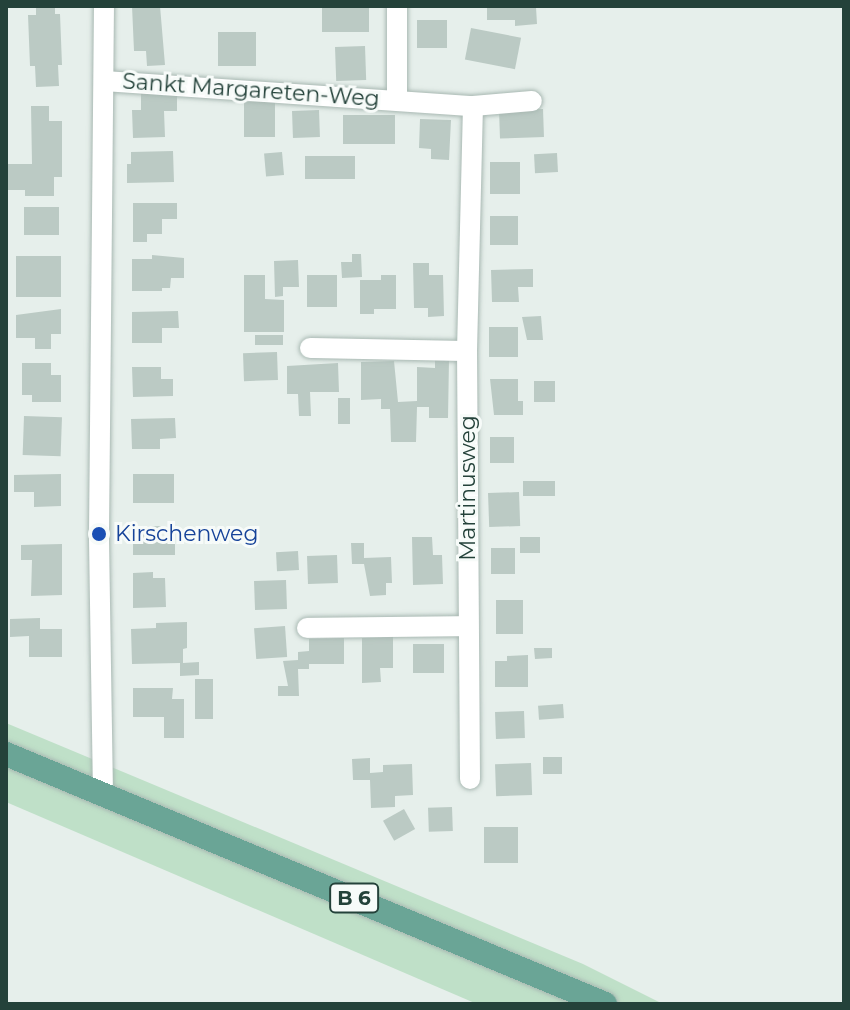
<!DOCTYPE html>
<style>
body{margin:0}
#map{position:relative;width:850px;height:1010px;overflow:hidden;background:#e6efeb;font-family:Montserrat,sans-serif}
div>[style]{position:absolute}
.green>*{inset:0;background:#bfe0c8}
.building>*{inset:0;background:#bbcac4;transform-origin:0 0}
.roads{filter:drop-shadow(0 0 2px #a8b8b2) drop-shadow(0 0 2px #a8b8b2)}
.street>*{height:20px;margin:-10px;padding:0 10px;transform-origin:10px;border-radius:10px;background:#fff}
.primary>*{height:24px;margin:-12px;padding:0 12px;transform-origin:12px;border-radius:12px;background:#6aa596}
.dots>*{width:22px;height:22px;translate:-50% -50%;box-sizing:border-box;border:4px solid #f7fbf9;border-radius:50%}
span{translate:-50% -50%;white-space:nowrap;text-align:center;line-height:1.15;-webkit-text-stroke:6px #f7fbf9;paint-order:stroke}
.shield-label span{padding:2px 6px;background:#f7fbf9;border:2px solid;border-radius:6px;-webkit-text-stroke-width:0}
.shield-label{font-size:20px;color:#24423a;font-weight:700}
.street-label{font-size:22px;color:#24423a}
.transit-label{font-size:22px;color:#164399}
.left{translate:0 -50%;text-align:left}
.frame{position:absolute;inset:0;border:8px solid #24423a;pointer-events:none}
</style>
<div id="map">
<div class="green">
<div style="clip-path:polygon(6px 723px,583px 964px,663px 1004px,477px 1004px,6px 802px)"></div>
</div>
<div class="building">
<div style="clip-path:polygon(36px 6px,55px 6px,55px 14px,60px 14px,62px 65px,58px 65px,59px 86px,36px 87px,35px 66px,30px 66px,28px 15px,36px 15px)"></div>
<div style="clip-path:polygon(132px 6px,160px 6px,165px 65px,147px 66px,146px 51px,134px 51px)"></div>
<div style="left:322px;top:6px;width:47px;height:26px"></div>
<div style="clip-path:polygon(487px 6px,536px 7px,537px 24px,515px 26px,515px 20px,487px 20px)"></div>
<div style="left:447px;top:20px;width:28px;height:30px;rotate:90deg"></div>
<div style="left:471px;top:28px;width:51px;height:32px;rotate:11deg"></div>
<div style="left:218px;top:32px;width:38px;height:34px"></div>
<div style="left:365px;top:46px;width:34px;height:30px;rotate:88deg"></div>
<div style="clip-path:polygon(177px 91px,177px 111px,164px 111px,165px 137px,133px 138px,132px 110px,141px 110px,141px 92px)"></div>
<div style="left:275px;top:102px;width:35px;height:31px;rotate:90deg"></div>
<div style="clip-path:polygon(31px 106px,49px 106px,49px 121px,62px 121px,62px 177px,54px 177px,54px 196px,25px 196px,25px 190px,8px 190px,7px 164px,32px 164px)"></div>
<div style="left:543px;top:109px;width:28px;height:44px;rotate:88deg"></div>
<div style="left:319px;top:110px;width:27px;height:27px;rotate:88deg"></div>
<div style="left:343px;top:115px;width:52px;height:29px"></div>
<div style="clip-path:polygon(420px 119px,451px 120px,449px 160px,431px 159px,431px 149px,419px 148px)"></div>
<div style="clip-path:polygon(173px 151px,174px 182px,127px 183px,127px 164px,131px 164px,131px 152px)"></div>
<div style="left:282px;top:152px;width:23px;height:18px;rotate:85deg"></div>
<div style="left:557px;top:153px;width:19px;height:23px;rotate:87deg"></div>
<div style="left:355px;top:156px;width:23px;height:50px;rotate:90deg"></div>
<div style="left:490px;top:162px;width:30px;height:32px"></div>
<div style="clip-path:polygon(133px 203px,177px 203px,177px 219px,162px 219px,162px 234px,147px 234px,147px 242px,133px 242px)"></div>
<div style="left:59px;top:207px;width:28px;height:35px;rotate:90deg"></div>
<div style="left:518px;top:216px;width:29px;height:28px;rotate:90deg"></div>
<div style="clip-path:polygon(352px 254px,361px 254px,362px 277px,342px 278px,341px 262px,352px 262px)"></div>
<div style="clip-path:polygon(152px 255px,184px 258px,184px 278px,171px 278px,170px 288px,162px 288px,162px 291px,132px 291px,132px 259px,152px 259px)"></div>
<div style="left:16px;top:256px;width:45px;height:41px"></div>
<div style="clip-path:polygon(298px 260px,299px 287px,283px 287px,283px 296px,275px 297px,274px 261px)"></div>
<div style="clip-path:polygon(413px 263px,429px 263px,429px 275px,443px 275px,444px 316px,428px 317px,428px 308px,414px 308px)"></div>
<div style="clip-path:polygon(533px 269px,533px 287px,518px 287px,519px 302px,492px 302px,491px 270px)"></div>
<div style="clip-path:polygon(244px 275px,265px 275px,265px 299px,284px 300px,284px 332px,244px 332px)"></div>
<div style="left:337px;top:275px;width:32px;height:30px;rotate:90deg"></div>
<div style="clip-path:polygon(381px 275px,396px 275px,396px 309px,374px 309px,374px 314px,360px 314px,360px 280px,381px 280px)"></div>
<div style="clip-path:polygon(61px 309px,61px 334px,51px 334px,51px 349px,35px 349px,35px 338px,16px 338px,16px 315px)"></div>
<div style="clip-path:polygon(178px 311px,179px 328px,162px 328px,162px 343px,132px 343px,132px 312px)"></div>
<div style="clip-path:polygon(541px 316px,543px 340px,527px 340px,522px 317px)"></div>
<div style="left:489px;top:327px;width:29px;height:30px"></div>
<div style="left:283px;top:335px;width:10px;height:28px;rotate:90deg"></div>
<div style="left:277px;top:352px;width:28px;height:34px;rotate:88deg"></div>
<div style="clip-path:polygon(435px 360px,449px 360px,448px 418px,429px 418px,429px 407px,417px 407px,416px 442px,391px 442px,390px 409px,381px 409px,381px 399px,361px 400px,361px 362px,394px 361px,398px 402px,417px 401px,417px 367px,435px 368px)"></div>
<div style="clip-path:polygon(22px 363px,51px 363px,51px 375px,61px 375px,61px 402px,32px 402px,32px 395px,22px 395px)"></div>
<div style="clip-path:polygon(338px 363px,339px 392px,310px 392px,311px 416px,299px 416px,298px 394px,287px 394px,287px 366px)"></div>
<div style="clip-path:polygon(132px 367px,161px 367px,161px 379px,173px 379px,173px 396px,133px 397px)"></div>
<div style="clip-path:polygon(490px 379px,518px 379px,518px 401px,523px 401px,523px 415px,494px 415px)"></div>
<div style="left:534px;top:381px;width:21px;height:21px"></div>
<div style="left:338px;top:398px;width:12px;height:26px"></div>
<div style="left:24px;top:416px;width:38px;height:39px;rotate:2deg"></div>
<div style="clip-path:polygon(175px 418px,176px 438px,160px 439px,160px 449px,132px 449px,131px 419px)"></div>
<div style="left:490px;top:437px;width:24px;height:26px"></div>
<div style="clip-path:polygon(61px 474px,61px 506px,34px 507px,34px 492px,14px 492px,14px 475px)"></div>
<div style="left:133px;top:474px;width:41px;height:29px"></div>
<div style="left:555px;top:481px;width:15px;height:32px;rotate:90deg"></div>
<div style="left:519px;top:492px;width:34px;height:31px;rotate:88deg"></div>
<div style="clip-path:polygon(161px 526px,161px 541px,175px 541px,175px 555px,133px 555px,133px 527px)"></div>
<div style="clip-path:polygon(412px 537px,432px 537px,433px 555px,442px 555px,443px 584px,413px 585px)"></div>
<div style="left:520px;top:537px;width:20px;height:16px"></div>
<div style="clip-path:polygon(351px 543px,364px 543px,364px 558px,391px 557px,392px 583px,386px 583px,386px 595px,370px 596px,364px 564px,352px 564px)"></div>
<div style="clip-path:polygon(62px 544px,62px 595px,31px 596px,32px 560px,21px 560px,21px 545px)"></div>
<div style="left:491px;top:548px;width:24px;height:26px"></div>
<div style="left:298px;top:551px;width:19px;height:22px;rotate:87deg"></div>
<div style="left:337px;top:555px;width:28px;height:30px;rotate:88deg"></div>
<div style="clip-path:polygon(153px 572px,153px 578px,165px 578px,166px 607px,133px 608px,133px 573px)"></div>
<div style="left:286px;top:580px;width:29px;height:32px;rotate:88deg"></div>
<div style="left:496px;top:600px;width:27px;height:34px"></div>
<div style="clip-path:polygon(40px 618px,40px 629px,62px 629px,62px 657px,29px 657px,29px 636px,10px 637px,10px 619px)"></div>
<div style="clip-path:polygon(187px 622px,187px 648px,183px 649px,183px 663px,199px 662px,199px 675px,180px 676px,180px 663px,132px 664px,131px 629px,156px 628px,156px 623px)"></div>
<div style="left:285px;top:626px;width:31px;height:31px;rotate:86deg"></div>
<div style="clip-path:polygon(393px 637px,393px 668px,380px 668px,381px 682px,362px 683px,362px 638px)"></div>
<div style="clip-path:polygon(344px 638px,344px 664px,309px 664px,309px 669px,298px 669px,299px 696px,278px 696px,278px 686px,288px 686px,283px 661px,298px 660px,298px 652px,309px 651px,309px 639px)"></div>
<div style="left:413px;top:644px;width:31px;height:29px"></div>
<div style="clip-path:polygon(534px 648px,552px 648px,552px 658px,535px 659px)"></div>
<div style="clip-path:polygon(528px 655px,528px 687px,495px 687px,495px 661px,507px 661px,507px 656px)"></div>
<div style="left:195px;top:679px;width:18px;height:40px"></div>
<div style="clip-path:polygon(133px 688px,173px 688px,172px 699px,184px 699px,184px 738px,164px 738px,164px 717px,133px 717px)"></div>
<div style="left:563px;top:704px;width:14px;height:25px;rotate:86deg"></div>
<div style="left:524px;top:711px;width:27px;height:29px;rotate:88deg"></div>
<div style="left:543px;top:757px;width:19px;height:17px"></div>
<div style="clip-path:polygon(370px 758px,370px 773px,383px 772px,383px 765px,412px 764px,413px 795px,395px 796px,395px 807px,371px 808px,370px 780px,353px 780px,352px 759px)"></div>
<div style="left:531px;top:763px;width:32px;height:36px;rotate:88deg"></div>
<div style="left:452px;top:807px;width:24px;height:24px;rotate:88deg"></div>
<div style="left:404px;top:809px;width:23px;height:24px;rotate:61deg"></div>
<div style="left:484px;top:827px;width:34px;height:36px"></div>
</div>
<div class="roads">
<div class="street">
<div style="left:397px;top:6px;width:94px;rotate:90deg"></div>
<div style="left:104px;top:81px;width:370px;rotate:3.9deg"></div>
<div style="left:473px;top:106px;width:59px;rotate:-4.8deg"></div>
<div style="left:310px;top:348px;width:157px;rotate:1.1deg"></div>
<div style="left:307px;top:628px;width:161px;rotate:-0.7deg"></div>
<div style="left:470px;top:779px;width:428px;rotate:-90.4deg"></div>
<div style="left:467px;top:351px;width:245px;rotate:-88.6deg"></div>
<div style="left:103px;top:794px;width:260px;rotate:-90.9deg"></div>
<div style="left:99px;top:534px;width:528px;rotate:-89.46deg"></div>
</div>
<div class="primary">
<div style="left:6px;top:754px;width:649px;rotate:22.65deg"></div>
</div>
</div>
<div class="dots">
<div style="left:99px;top:534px;background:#1a4fb4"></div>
</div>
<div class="shield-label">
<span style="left:354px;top:898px">B 6</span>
</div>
<div class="street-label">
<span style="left:251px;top:90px;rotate:4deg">Sankt Margareten-Weg</span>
<span style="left:468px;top:488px;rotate:-90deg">Martinusweg</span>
</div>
<div class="transit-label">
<span class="left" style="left:115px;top:534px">Kirschenweg</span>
</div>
<div class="frame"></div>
</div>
